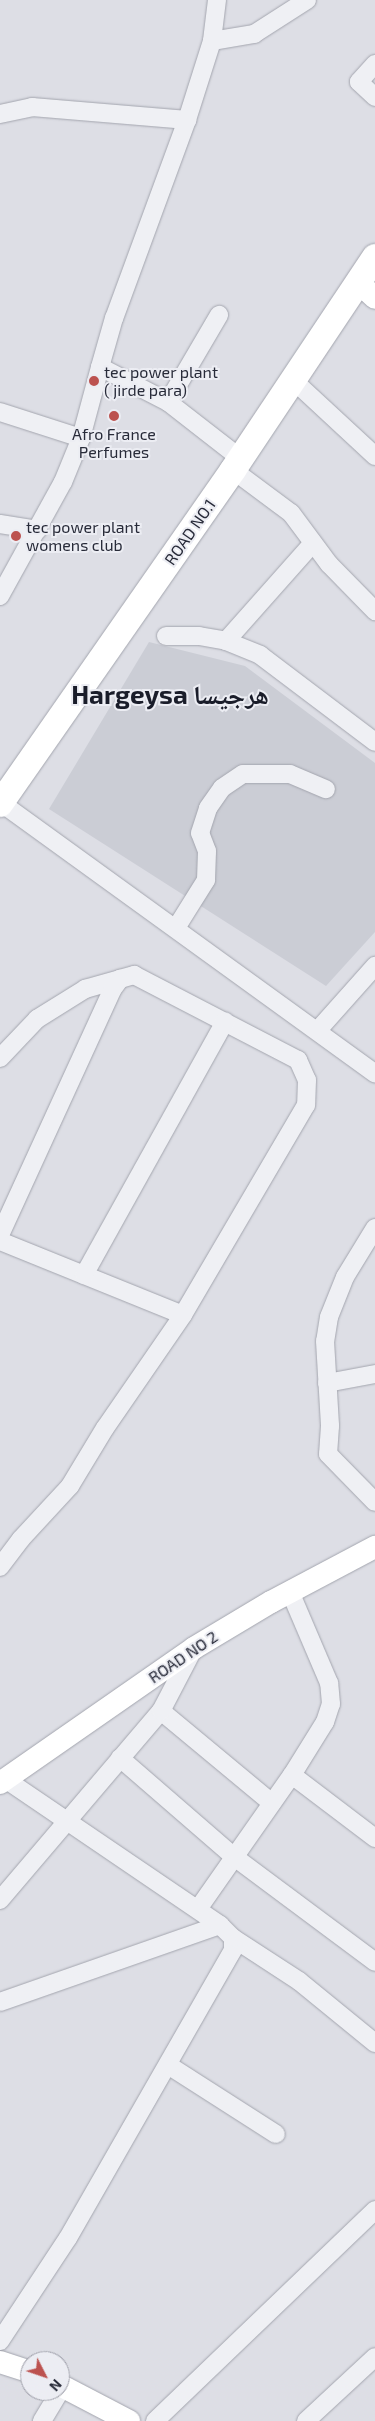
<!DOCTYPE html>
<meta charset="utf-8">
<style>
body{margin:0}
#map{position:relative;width:375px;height:2421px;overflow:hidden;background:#dddee5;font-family:"Exo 2","Noto Naskh Arabic",sans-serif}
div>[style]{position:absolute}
.built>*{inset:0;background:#cbcdd5}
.roads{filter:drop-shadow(0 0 1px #a3a5ae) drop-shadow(0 0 1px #a3a5ae)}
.minor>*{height:18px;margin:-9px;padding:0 9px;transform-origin:9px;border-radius:9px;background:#eff0f4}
.major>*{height:22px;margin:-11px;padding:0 11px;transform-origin:11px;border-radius:11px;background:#fff}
.highway>*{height:26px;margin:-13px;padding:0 13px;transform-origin:13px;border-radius:13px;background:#fff}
.dots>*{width:14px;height:14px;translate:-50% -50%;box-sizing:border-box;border:2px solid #ecedf3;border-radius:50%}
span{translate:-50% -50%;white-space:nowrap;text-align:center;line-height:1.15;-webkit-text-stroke:4px #ecedf3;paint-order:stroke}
.poi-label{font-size:16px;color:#282b39}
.left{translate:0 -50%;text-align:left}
.street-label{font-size:16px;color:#282b39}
.town-label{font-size:26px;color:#1a1d2a;font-weight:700}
.north{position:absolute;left:20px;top:2351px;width:50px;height:50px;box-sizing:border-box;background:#ecedf3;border:1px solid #9e9fa9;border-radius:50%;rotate:131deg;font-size:14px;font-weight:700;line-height:20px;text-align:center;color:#282b39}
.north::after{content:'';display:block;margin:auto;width:18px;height:22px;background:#bc524f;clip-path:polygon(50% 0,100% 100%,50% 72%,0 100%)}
</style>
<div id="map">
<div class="built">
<div style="clip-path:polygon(149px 642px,245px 666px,375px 763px,375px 932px,326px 986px,49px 809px)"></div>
</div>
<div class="roads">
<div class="minor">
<div style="left:217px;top:0;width:41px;rotate:97deg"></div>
<div style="left:212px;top:41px;width:83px;rotate:107.6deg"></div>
<div style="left:187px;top:120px;width:211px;rotate:110.2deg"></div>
<div style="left:114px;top:318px;width:51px;rotate:105.9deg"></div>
<div style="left:100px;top:367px;width:76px;rotate:27.2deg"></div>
<div style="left:168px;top:402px;width:91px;rotate:37.9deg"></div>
<div style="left:212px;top:41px;width:43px;rotate:-9.5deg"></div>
<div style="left:254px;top:34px;width:63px;rotate:-32.7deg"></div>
<div style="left:375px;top:64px;width:24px;rotate:132deg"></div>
<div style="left:359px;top:82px;width:22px;rotate:43deg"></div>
<div style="left:0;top:114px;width:33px;rotate:-12deg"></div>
<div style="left:32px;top:107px;width:156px;rotate:4.8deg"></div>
<div style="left:293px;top:380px;width:112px;rotate:42.8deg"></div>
<div style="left:168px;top:402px;width:101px;rotate:-59.6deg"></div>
<div style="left:0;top:412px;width:85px;rotate:17.8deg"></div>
<div style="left:233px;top:470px;width:72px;rotate:36.6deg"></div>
<div style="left:291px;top:513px;width:64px;rotate:53.3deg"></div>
<div style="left:329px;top:564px;width:66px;rotate:45.6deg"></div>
<div style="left:0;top:524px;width:38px;rotate:9deg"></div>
<div style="left:0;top:596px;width:130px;rotate:-61.1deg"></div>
<div style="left:63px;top:482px;width:48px;rotate:-67.8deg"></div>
<div style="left:81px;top:438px;width:73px;rotate:-75deg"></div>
<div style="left:166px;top:636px;width:33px"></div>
<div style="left:199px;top:636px;width:27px;rotate:10deg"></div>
<div style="left:226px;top:641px;width:37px;rotate:22deg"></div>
<div style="left:260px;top:655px;width:144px;rotate:37.1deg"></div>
<div style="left:226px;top:641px;width:131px;rotate:-48.4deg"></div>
<div style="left:0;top:802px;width:463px;rotate:35.9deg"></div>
<div style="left:176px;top:928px;width:57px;rotate:-58deg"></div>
<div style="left:206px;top:880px;width:29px;rotate:-88deg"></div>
<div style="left:207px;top:851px;width:19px;rotate:-111deg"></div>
<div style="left:200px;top:833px;width:26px;rotate:-72deg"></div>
<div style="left:208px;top:808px;width:24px;rotate:-55deg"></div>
<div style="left:222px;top:788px;width:25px;rotate:-34deg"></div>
<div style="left:243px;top:774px;width:47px"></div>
<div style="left:290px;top:774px;width:39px;rotate:23deg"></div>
<div style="left:318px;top:1030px;width:86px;rotate:-48.3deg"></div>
<div style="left:0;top:1058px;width:54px;rotate:-46.5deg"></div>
<div style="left:37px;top:1019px;width:57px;rotate:-32deg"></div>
<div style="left:85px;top:989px;width:36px;rotate:-16deg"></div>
<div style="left:375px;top:1228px;width:57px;rotate:121.5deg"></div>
<div style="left:345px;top:1277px;width:43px;rotate:111.8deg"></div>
<div style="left:329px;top:1317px;width:24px;rotate:99deg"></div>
<div style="left:325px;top:1341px;width:85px;rotate:86.6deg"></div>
<div style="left:330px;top:1426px;width:28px;rotate:94deg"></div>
<div style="left:328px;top:1454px;width:67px;rotate:45.6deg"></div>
<div style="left:0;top:1235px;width:269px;rotate:-65.4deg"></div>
<div style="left:112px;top:990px;width:14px;rotate:-54deg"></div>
<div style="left:120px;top:979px;width:15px;rotate:-16deg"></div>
<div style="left:134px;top:975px;width:185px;rotate:27.4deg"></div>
<div style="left:298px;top:1060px;width:22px;rotate:66deg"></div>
<div style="left:307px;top:1080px;width:25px;rotate:92deg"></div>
<div style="left:306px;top:1105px;width:243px;rotate:120.4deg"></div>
<div style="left:183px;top:1315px;width:137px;rotate:124.6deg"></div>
<div style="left:105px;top:1428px;width:68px;rotate:121.1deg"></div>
<div style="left:70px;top:1486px;width:72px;rotate:132.8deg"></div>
<div style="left:21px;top:1539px;width:35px;rotate:127deg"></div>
<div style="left:0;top:1241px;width:197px;rotate:22deg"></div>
<div style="left:84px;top:1275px;width:290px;rotate:-60.9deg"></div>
<div style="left:327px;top:1383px;width:49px;rotate:-10.6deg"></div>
<div style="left:161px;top:1711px;width:144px;rotate:39.7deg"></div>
<div style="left:120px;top:1758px;width:150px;rotate:40.9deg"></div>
<div style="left:233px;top:1856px;width:177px;rotate:36.7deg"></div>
<div style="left:292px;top:1775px;width:104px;rotate:37.2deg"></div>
<div style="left:0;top:1900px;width:248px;rotate:-49.6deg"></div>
<div style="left:161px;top:1711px;width:71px;rotate:-62.4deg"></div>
<div style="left:198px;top:1909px;width:164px;rotate:-55deg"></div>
<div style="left:292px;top:1775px;width:62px;rotate:-58.1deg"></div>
<div style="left:325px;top:1722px;width:19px;rotate:-72deg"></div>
<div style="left:331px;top:1704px;width:21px;rotate:-95deg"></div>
<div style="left:329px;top:1683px;width:97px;rotate:-113.1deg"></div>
<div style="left:233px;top:1938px;width:79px;rotate:33.1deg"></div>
<div style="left:299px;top:1981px;width:98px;rotate:39.2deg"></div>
<div style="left:0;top:2002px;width:233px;rotate:-19.3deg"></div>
<div style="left:168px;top:2065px;width:128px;rotate:32.6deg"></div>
<div style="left:0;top:2341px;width:123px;rotate:-56.6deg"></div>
<div style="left:68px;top:2238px;width:332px;rotate:-60.2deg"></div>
<div style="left:233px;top:1950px;width:12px;rotate:-90deg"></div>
<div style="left:233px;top:1938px;width:18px;rotate:-135deg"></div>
<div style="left:220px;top:1925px;width:260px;rotate:-145.8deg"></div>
<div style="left:42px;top:2421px;width:41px;rotate:-59deg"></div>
<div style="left:155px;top:2421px;width:305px;rotate:-43.8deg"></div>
<div style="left:306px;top:2421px;width:94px;rotate:-42.8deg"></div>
</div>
<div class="major">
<div style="left:358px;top:282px;width:23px;rotate:43deg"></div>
<div style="left:0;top:1783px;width:236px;rotate:-34.8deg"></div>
<div style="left:194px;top:1648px;width:90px;rotate:-30.9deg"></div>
<div style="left:271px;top:1602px;width:118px;rotate:-27.9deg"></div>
<div style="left:0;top:2362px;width:32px;rotate:18deg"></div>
<div style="left:60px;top:2385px;width:78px;rotate:27.6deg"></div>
</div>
<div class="highway">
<div style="left:0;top:804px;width:407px;rotate:-55.1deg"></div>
<div style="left:233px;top:470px;width:256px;rotate:-56.3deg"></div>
</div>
</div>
<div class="dots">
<div style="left:94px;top:381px;background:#bc524f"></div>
<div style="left:114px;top:416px;background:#bc524f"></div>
<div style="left:16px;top:536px;background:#bc524f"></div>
</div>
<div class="poi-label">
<span class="left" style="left:104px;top:381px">tec power plant<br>( jirde para)</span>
<span style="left:114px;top:443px">Afro France<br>Perfumes</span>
<span class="left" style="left:26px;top:536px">tec power plant<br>womens club</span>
</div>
<div class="street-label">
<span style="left:190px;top:532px;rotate:-55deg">ROAD NO.1</span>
<span style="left:183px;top:1657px;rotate:-34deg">ROAD NO 2</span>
</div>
<div class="town-label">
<span style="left:170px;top:694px">Hargeysa هرجيسا</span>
</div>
<div class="north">N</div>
</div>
